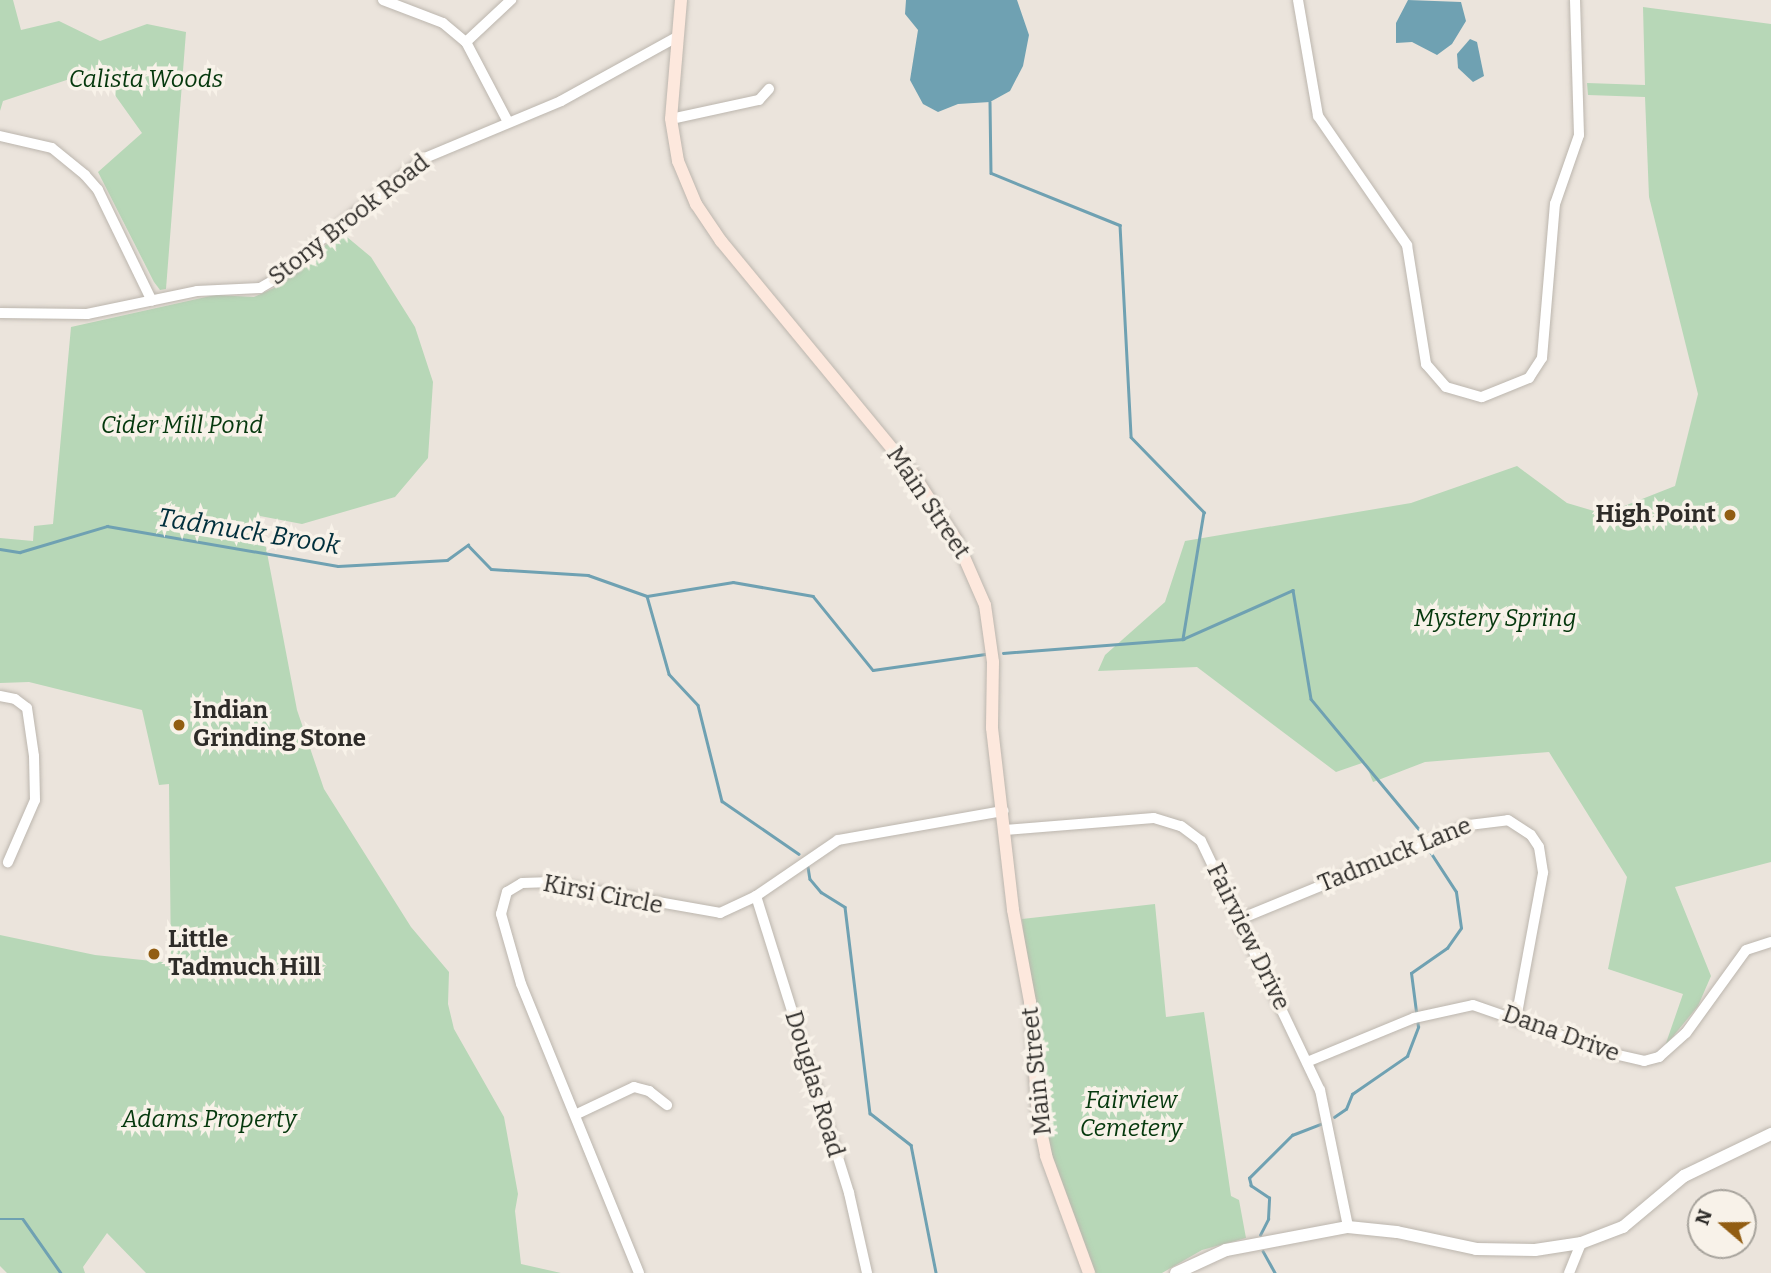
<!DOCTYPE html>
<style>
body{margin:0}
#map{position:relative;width:1771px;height:1273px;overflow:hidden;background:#ebe4dc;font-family:Bitter,serif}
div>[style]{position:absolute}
.green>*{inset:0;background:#b7d7b7}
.water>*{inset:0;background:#6fa1b2}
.stream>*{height:2.5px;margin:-1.25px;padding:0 1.25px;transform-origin:1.25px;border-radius:1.25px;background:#6fa1b2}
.roads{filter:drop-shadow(0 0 2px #bcb6ae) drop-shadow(0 0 2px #bcb6ae)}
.minor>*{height:10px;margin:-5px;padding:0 5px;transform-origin:5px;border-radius:5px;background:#fff}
.tertiary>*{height:12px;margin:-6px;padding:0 6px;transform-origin:6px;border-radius:6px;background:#fff}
.secondary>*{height:12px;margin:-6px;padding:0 6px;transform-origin:6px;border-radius:6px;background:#fde8dd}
.dots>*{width:19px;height:19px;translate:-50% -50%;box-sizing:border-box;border:4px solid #f8f2e9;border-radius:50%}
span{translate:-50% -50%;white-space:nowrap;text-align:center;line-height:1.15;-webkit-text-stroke:7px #f8f2e9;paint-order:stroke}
.park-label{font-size:24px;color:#05380d;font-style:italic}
.street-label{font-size:24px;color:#2e2c29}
.poi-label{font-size:24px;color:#2e2c29;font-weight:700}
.right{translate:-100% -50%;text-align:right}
.left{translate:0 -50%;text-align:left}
.water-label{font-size:26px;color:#002f3c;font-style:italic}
.north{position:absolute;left:1687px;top:1189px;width:70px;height:70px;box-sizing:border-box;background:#f8f2e9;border:2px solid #a7a39c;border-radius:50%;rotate:290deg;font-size:19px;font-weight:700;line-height:28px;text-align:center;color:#2e2c29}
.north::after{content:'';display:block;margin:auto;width:24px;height:32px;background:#925d12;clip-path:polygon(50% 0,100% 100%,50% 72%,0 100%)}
</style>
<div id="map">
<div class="green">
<div style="clip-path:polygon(0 0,13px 0,21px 30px,59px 21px,100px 41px,147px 24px,186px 32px,166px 289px,160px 290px,154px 282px,98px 172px,142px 133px,97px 70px,3px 101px,0 111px)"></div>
<div style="clip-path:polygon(1643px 7px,1771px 24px,1771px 862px,1675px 887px,1711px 976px,1698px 1006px,1665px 1046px,1683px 994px,1608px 969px,1627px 877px,1549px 752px,1425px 762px,1373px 782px,1365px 762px,1336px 772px,1197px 667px,1098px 671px,1105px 655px,1165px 602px,1185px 541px,1411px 503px,1517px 466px,1567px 503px,1604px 514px,1675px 486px,1698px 394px,1649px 197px,1645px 97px,1588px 95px,1587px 83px,1645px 85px)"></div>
<div style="clip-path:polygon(341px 232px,371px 257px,415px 327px,433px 382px,428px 458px,395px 497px,302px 524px,260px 516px,297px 710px,324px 789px,411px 927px,449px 972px,448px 1004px,454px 1029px,504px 1117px,518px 1194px,515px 1211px,521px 1264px,561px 1273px,146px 1273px,107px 1233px,83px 1267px,85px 1273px,7px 1273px,0 1266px,0 935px,95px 955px,171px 963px,169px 784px,159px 785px,142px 710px,29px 682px,0 683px,0 538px,33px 541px,34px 526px,53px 524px,71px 327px,215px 295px,254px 297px,274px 288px)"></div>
<div style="clip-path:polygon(1155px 904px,1166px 1017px,1204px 1012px,1231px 1196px,1239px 1200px,1246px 1238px,1202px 1250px,1162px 1273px,1095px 1273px,1055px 1169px,1045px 1130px,1022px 919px)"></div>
</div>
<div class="water">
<div style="clip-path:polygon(906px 0,1017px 0,1029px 35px,1023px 66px,1010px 91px,990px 102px,958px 104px,938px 112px,923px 104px,910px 80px,918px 30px,905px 14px)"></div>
<div style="clip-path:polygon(1408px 0,1461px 2px,1466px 21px,1452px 44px,1437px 55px,1412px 42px,1396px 43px,1396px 23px)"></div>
<div style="clip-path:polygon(1470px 39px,1477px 42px,1484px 76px,1473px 82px,1458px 68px,1457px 54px)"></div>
</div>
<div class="stream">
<div style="left:990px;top:102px;width:71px;rotate:89.2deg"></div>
<div style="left:991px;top:173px;width:139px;rotate:22deg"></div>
<div style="left:1120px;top:225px;width:212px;rotate:87deg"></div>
<div style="left:1131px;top:437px;width:105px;rotate:45.8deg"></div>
<div style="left:1204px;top:512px;width:129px;rotate:99.4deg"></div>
<div style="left:0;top:549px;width:20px;rotate:9deg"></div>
<div style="left:20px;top:552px;width:91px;rotate:-16.6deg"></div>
<div style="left:107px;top:526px;width:234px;rotate:9.8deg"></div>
<div style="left:338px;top:566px;width:109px;rotate:-3.2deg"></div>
<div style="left:447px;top:560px;width:26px;rotate:-36deg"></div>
<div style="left:468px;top:545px;width:33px;rotate:46deg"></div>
<div style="left:491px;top:569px;width:97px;rotate:3.5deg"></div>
<div style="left:588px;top:575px;width:63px;rotate:19.6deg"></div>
<div style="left:647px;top:596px;width:87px;rotate:-9.2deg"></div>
<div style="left:733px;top:582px;width:81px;rotate:9.9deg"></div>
<div style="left:813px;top:596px;width:95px;rotate:51deg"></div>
<div style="left:873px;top:670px;width:113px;rotate:-8.1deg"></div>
<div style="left:647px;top:596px;width:81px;rotate:74.2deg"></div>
<div style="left:669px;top:674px;width:42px;rotate:46.9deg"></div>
<div style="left:698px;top:705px;width:99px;rotate:76deg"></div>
<div style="left:722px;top:801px;width:93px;rotate:34.5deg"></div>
<div style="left:1003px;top:653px;width:181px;rotate:-4.4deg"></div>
<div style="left:1183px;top:639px;width:120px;rotate:-24deg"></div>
<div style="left:1293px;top:590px;width:110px;rotate:80.6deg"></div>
<div style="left:1311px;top:699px;width:175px;rotate:50.3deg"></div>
<div style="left:808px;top:867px;width:12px;rotate:81deg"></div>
<div style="left:810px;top:879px;width:17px;rotate:50deg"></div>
<div style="left:821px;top:892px;width:28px;rotate:32deg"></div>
<div style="left:845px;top:907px;width:208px;rotate:83.1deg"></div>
<div style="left:870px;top:1113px;width:52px;rotate:38deg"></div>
<div style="left:911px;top:1145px;width:130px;rotate:78.9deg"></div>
<div style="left:1334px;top:1117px;width:14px;rotate:-34deg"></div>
<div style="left:1346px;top:1109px;width:16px;rotate:-68deg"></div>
<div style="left:1352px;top:1094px;width:67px;rotate:-34.6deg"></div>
<div style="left:1407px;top:1056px;width:31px;rotate:-69deg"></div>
<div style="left:1418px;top:1027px;width:54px;rotate:-97.4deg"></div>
<div style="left:1411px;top:973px;width:44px;rotate:-34.8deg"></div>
<div style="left:1447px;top:948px;width:24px;rotate:-55deg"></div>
<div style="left:1461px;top:928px;width:36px;rotate:-98deg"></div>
<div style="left:1456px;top:892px;width:51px;rotate:-123.1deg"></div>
<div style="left:0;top:1219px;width:23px"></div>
<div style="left:23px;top:1219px;width:66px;rotate:54.9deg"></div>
<div style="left:1260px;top:1235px;width:18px;rotate:-63deg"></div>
<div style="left:1268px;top:1219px;width:21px;rotate:-87deg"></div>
<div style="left:1269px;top:1198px;width:22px;rotate:-146deg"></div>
<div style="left:1251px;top:1186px;width:8px;rotate:-104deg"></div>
<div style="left:1249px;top:1178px;width:61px;rotate:-45deg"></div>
<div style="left:1292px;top:1135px;width:31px;rotate:-21deg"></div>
<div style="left:1263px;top:1251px;width:25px;rotate:61deg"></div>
</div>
<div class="roads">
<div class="minor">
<div style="left:383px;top:0;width:64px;rotate:21deg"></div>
<div style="left:443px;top:23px;width:30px;rotate:40deg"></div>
<div style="left:466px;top:42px;width:90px;rotate:62.3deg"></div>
<div style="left:1298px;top:0;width:118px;rotate:80.2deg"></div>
<div style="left:1318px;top:116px;width:157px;rotate:55.4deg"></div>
<div style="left:1407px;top:245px;width:121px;rotate:80.9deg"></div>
<div style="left:1426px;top:364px;width:30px;rotate:49deg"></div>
<div style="left:1446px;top:387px;width:37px;rotate:16deg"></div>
<div style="left:1482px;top:397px;width:51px;rotate:-22deg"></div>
<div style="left:1529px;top:378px;width:24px;rotate:-57deg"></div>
<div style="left:1542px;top:358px;width:155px;rotate:-85.2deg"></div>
<div style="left:1555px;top:204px;width:73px;rotate:-70.8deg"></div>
<div style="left:1579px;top:135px;width:135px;rotate:-91.7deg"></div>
<div style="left:466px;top:42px;width:62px;rotate:-43deg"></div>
<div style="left:671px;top:119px;width:90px;rotate:-12.2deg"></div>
<div style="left:759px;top:100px;width:15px;rotate:-48deg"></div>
<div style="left:0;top:136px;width:53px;rotate:13deg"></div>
<div style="left:52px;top:148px;width:43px;rotate:39.3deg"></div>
<div style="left:85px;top:175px;width:20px;rotate:49deg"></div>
<div style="left:98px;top:190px;width:123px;rotate:64.1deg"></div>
<div style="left:0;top:313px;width:87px;rotate:0.7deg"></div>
<div style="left:87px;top:314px;width:112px;rotate:-11.8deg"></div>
<div style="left:197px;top:291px;width:63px;rotate:-2.7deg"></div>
<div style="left:260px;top:288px;width:39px;rotate:-30deg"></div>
<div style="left:294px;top:268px;width:34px;rotate:-47deg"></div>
<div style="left:317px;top:243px;width:137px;rotate:-38.2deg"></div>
<div style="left:425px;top:158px;width:147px;rotate:-22.7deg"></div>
<div style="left:561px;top:101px;width:130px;rotate:-28.9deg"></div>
<div style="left:0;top:696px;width:15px;rotate:11deg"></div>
<div style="left:15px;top:699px;width:15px;rotate:37deg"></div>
<div style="left:27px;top:708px;width:49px;rotate:81.7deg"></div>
<div style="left:34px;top:756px;width:44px;rotate:88.7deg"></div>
<div style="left:35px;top:800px;width:68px;rotate:113.5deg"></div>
<div style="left:1005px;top:830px;width:149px;rotate:-4.6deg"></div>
<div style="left:1154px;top:818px;width:28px;rotate:17deg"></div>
<div style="left:1181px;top:826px;width:25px;rotate:37deg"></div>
<div style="left:1201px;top:841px;width:276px;rotate:64.5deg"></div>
<div style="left:1320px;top:1090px;width:140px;rotate:78.4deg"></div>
<div style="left:756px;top:896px;width:311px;rotate:72.6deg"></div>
<div style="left:849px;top:1193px;width:82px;rotate:77.3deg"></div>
<div style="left:1240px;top:919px;width:248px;rotate:-22.3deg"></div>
<div style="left:1469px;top:825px;width:39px;rotate:-7deg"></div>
<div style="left:1508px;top:820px;width:27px;rotate:33deg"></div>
<div style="left:1531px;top:835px;width:14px;rotate:56deg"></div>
<div style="left:1539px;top:847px;width:26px;rotate:81deg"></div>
<div style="left:1543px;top:873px;width:147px;rotate:100.5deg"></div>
<div style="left:1307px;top:1062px;width:116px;rotate:-22.4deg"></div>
<div style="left:1414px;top:1018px;width:60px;rotate:-12.4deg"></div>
<div style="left:1473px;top:1005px;width:149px;rotate:19.2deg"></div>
<div style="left:1614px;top:1054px;width:31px;rotate:13deg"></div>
<div style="left:1644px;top:1061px;width:16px;rotate:-15deg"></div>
<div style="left:1659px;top:1057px;width:36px;rotate:-42deg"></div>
<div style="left:1686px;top:1033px;width:102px;rotate:-54.1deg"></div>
<div style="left:1746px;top:950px;width:26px;rotate:-18deg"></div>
<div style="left:577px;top:1114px;width:63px;rotate:-25.3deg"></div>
<div style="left:634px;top:1087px;width:16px;rotate:15deg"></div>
<div style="left:649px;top:1091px;width:23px;rotate:38deg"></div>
<div style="left:639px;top:1273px;width:312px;rotate:-112.2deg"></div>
<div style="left:521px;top:984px;width:73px;rotate:-105.9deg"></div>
<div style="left:501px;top:914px;width:23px;rotate:-75deg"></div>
<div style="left:507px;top:892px;width:17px;rotate:-31deg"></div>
<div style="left:522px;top:883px;width:23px;rotate:-2deg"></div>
<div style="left:545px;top:882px;width:178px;rotate:10deg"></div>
<div style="left:720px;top:913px;width:40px;rotate:-25deg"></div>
<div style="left:756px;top:896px;width:99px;rotate:-34.3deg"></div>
<div style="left:838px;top:840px;width:168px;rotate:-10deg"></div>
<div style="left:1569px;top:1273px;width:32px;rotate:-68deg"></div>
</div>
<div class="tertiary">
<div style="left:1176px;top:1273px;width:55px;rotate:-24.7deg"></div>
<div style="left:1226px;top:1250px;width:124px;rotate:-10.7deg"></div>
<div style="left:1348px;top:1227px;width:49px;rotate:5.8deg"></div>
<div style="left:1397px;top:1232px;width:81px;rotate:12.1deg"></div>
<div style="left:1476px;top:1249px;width:59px;rotate:1deg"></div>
<div style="left:1535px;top:1250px;width:47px;rotate:-8.7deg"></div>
<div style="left:1581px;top:1243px;width:45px;rotate:-20.9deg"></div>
<div style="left:1623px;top:1227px;width:80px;rotate:-39.9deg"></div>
<div style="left:1684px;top:1176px;width:97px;rotate:-25.8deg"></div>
</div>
<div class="secondary">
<div style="left:681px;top:0;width:119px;rotate:94.8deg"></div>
<div style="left:671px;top:119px;width:43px;rotate:80.5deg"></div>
<div style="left:678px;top:161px;width:47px;rotate:67.3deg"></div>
<div style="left:696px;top:204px;width:45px;rotate:56deg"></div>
<div style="left:721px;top:241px;width:302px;rotate:50.5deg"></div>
<div style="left:913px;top:474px;width:80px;rotate:56.7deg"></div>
<div style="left:957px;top:541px;width:70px;rotate:66.4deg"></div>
<div style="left:985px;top:605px;width:58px;rotate:82deg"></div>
<div style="left:993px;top:662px;width:66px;rotate:90.9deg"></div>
<div style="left:992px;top:728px;width:183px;rotate:83.4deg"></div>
<div style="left:1013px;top:910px;width:94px;rotate:79.5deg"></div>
<div style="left:1030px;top:1002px;width:115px;rotate:86deg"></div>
<div style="left:1038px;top:1117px;width:40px;rotate:78deg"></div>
<div style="left:1046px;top:1156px;width:125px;rotate:69.8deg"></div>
</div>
</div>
<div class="dots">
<div style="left:1730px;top:515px;background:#925d12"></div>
<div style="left:179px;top:725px;background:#925d12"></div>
<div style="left:154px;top:954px;background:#925d12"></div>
</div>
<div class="park-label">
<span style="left:146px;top:80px">Calista Woods</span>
<span style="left:182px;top:426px">Cider Mill Pond</span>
<span style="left:1495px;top:619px">Mystery Spring</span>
<span style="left:1131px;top:1115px">Fairview<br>Cemetery</span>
<span style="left:209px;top:1120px">Adams Property</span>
</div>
<div class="street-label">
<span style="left:349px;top:220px;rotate:-38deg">Stony Brook Road</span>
<span style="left:928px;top:503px;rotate:56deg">Main Street</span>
<span style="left:1395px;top:855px;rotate:-22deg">Tadmuck Lane</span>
<span style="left:603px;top:895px;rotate:11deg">Kirsi Circle</span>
<span style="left:1248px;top:937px;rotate:64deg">Fairview Drive</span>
<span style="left:1561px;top:1034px;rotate:20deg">Dana Drive</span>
<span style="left:1037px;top:1071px;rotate:-96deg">Main Street</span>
<span style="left:814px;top:1084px;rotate:73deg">Douglas Road</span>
</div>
<div class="poi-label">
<span class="right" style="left:1716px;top:515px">High Point</span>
<span class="left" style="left:193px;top:725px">Indian<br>Grinding Stone</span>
<span class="left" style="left:168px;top:954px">Little<br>Tadmuch Hill</span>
</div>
<div class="water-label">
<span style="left:249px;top:532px;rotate:9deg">Tadmuck Brook</span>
</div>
<div class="north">N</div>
</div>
